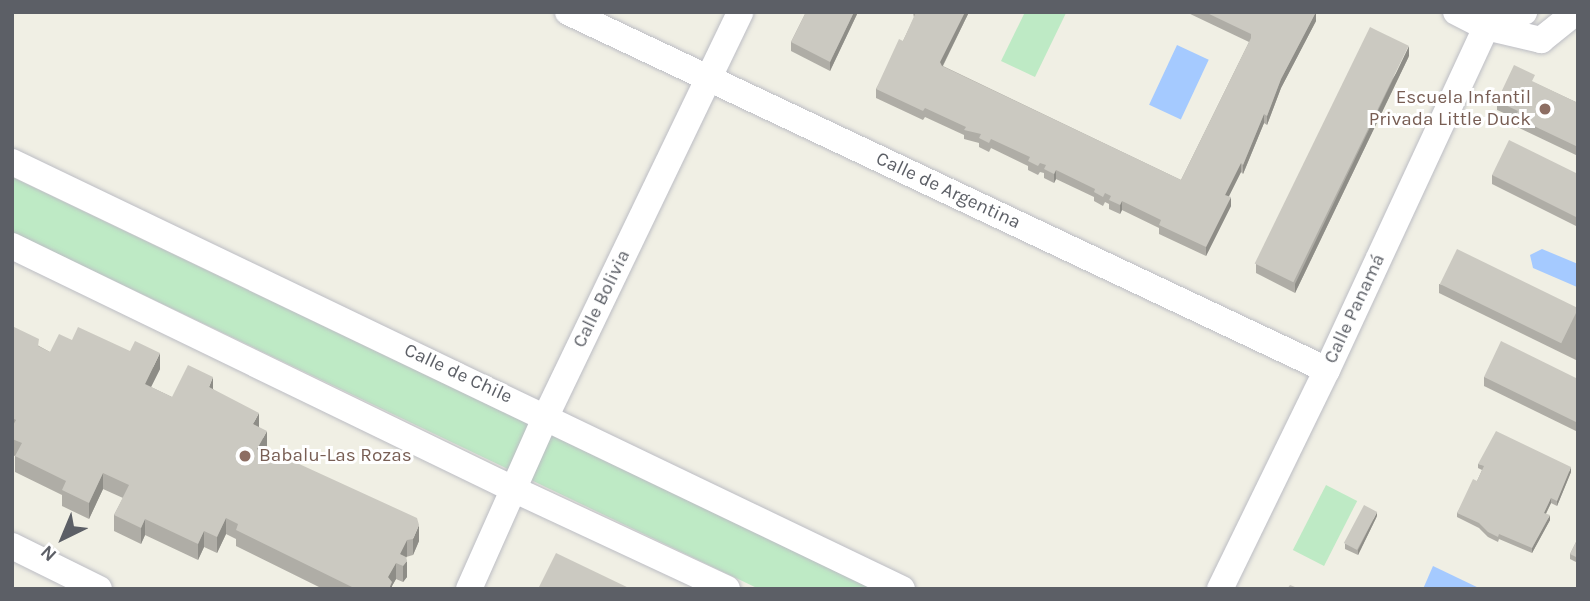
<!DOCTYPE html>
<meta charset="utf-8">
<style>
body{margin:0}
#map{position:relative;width:1590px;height:601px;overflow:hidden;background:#f0efe4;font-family:Karla,sans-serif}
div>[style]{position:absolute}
.green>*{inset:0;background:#beeac5;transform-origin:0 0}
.water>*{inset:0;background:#a5caff;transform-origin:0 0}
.roads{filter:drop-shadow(0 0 2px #bcbdc4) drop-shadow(0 0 2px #bcbdc4)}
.street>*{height:26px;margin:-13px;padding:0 13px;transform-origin:13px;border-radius:13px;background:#fff}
.wall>*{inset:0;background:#afada6}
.shaded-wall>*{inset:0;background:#8e8d87}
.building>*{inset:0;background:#cbc9c1;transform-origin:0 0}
.dots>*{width:19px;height:19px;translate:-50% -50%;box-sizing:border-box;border:4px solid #fff;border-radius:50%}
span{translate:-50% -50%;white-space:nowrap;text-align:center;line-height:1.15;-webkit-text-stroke:6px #fff;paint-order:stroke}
.education-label{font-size:19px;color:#785e54}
.right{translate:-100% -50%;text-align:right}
.left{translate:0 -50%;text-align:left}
.street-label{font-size:19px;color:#5c5f66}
.frame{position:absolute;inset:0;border:14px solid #5c5f66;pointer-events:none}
.north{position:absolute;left:28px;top:503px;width:70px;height:70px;-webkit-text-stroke:5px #fff;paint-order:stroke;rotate:223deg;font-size:19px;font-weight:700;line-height:28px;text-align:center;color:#5c5f66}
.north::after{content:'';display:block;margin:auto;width:24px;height:32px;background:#5c5f66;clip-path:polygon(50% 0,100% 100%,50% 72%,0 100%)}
</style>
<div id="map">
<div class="green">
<div style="clip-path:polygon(1025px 12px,1066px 13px,1035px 77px,1001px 61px)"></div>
<div style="clip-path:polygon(12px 177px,872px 589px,759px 589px,12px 232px)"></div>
<div style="left:1326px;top:485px;width:35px;height:73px;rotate:27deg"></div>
</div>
<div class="water">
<div style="left:1177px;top:45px;width:35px;height:66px;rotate:25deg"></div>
<div style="clip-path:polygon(1542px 249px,1578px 264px,1577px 287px,1533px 268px,1530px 255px)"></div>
<div style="clip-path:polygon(1433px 566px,1481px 589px,1423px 589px)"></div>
</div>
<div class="roads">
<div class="street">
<div style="left:568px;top:12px;width:839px;rotate:25.25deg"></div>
<div style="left:1456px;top:12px;width:34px;rotate:27deg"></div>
<div style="left:1486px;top:27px;width:57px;rotate:13.3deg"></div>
<div style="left:1541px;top:40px;width:45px;rotate:-38.7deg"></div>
<div style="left:1486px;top:27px;width:41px;rotate:-21.5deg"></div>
<div style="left:12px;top:162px;width:987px;rotate:25.63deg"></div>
<div style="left:12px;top:246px;width:557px;rotate:25.87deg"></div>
<div style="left:513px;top:489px;width:236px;rotate:25deg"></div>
<div style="left:12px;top:546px;width:97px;rotate:26.3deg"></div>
<div style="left:469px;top:589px;width:189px;rotate:-66deg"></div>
<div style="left:546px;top:416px;width:448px;rotate:-64.3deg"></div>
<div style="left:1220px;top:589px;width:244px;rotate:-64deg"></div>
<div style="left:1327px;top:370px;width:378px;rotate:-65.1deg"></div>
</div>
</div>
<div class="wall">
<div style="clip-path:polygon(806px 12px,858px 12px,830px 71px,791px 51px,791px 42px)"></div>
<div style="clip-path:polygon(913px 12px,969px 12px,943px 66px,1181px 180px,1249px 42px,1186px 12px,1316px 12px,1316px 21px,1281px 88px,1267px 125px,1264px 123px,1243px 174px,1241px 172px,1229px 196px,1231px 206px,1206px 256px,1159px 234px,1159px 228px,1122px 210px,1120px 214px,1109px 209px,1109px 204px,1105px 202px,1103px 206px,1094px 201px,1094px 197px,1056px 179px,1054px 183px,1044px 178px,1044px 173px,1040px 172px,1038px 175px,1028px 170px,1028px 166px,991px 148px,989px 152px,979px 147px,979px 143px,964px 139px,964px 135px,925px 117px,923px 120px,876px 98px,876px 89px,903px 41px,914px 18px)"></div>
<div style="clip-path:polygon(1409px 56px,1295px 293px,1256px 273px,1256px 264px)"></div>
<div style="clip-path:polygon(1535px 83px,1578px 103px,1578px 156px,1515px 126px,1515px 118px,1497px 110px,1497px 101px)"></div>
<div style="clip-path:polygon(1578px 174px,1578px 227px,1492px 184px,1492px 175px)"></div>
<div style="clip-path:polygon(1439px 284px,1578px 308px,1578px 361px,1439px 293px)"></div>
<div style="clip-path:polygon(12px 326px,39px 346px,50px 352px,72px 340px,160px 369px,151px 387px,172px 397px,213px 389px,259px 427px,267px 447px,264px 453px,419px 541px,413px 555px,406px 557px,407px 577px,403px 582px,396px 579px,392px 586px,392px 589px,323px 589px,236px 546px,236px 539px,226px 534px,217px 553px,204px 547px,198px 560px,145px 535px,141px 544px,114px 531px,114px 515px,123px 498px,103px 489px,89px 519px,62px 506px,62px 495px,15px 472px,15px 456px,12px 455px)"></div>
<div style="clip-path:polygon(1484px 377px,1578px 379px,1578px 432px,1484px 386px)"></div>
<div style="clip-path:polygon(1478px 464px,1571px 472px,1557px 506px,1551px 503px,1546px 514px,1550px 520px,1532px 553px,1499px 539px,1498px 542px,1488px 537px,1479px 528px,1457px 517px,1457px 513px,1477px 481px,1482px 470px,1478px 468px)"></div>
<div style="clip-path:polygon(1377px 516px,1358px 555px,1345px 549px,1345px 544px)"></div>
<div style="clip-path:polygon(1578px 538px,1578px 563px,1570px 559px,1570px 554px)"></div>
</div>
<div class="shaded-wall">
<div style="clip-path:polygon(854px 12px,858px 12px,830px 71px,830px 62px)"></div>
<div style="clip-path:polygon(965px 12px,969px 12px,940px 71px,940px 62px)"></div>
<div style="clip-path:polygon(1316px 12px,1316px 21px,1281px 88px,1267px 125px,1267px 116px,1281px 79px)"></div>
<div style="clip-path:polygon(1409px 46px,1409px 56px,1295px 293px,1295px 284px)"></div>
<div style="clip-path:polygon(1264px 114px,1264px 123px,1243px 174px,1243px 165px)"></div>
<div style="clip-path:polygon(1241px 163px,1241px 172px,1225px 204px,1225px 195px)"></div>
<div style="clip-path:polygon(1056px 170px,1056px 179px,1054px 183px,1054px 174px)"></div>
<div style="clip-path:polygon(1231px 197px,1231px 206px,1206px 256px,1206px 247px)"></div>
<div style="clip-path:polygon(1122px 201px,1122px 210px,1120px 214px,1120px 205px)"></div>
<div style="clip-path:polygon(160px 353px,160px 369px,145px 399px,145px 384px)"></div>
<div style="clip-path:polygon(213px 377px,213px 393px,209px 387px)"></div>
<div style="clip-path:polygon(259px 413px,259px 429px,253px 424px)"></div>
<div style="clip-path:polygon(267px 431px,267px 447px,257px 465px,257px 449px)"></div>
<div style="clip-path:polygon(1571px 467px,1571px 472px,1557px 506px,1557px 501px)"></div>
<div style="clip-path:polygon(103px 473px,103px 489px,89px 519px,89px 503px)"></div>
<div style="clip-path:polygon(1551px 498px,1551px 503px,1544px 517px,1544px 513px)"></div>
<div style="clip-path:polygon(1377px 512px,1377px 516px,1358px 555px,1358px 550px)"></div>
<div style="clip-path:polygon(1550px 515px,1550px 520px,1532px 553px,1532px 548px)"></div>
<div style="clip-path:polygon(226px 518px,226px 534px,217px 553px,217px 537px)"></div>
<div style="clip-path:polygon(145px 519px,145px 535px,141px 544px,141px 528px)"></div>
<div style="clip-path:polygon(419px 525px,419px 541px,413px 555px,413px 539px)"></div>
<div style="clip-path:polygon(204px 531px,204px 547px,198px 560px,198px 544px)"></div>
<div style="clip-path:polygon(407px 540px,407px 556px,402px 566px,400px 554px)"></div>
<div style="clip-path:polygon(407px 561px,407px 577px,403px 582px,403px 566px)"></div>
<div style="clip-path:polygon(396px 563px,396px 579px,392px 586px,392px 589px,388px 589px,388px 577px)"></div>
</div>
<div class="building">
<div style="clip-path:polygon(806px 12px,854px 12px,830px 62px,791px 42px)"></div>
<div style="clip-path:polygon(916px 12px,965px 12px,940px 62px,942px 66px,1181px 180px,1251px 38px,1251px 34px,1205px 12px,1316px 12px,1281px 79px,1267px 116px,1264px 114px,1243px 165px,1241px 163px,1225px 195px,1231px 197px,1206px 247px,1159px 225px,1161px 220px,1122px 201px,1120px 205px,1109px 200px,1111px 196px,1105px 193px,1103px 197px,1094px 192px,1095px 189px,1056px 170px,1054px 174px,1044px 169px,1046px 165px,1040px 163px,1038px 166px,1028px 161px,1030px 157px,991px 139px,989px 143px,979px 138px,981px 134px,964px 130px,966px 127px,925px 108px,923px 111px,876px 89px,899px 39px,903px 41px)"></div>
<div style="left:1370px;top:27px;width:43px;height:263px;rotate:26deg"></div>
<div style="clip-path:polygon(1514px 65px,1535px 75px,1532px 81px,1578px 103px,1578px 147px,1515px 117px,1518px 111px,1497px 101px)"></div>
<div style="clip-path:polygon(1509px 140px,1578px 174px,1578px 218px,1492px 175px)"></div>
<div style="left:1457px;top:249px;width:135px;height:39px;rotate:26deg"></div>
<div style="clip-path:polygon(12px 326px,39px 339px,38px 346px,50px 352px,59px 334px,72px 340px,78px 327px,130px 351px,135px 341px,160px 353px,145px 384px,172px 397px,188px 365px,213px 377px,209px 387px,259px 413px,253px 424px,267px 431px,257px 449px,271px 457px,273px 452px,417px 518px,419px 525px,413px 539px,407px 540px,400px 554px,406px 557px,407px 561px,403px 566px,396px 563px,388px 577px,392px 582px,389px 589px,356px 589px,236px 530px,238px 524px,226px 518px,217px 537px,204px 531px,198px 544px,145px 519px,141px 528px,114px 515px,129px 485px,103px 473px,89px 503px,62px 490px,66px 481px,15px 456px,22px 443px,12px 439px,12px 427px,16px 420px,12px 418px)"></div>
<div style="clip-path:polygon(1501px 341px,1578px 379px,1578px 423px,1484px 377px)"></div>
<div style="clip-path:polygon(1496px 431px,1571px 467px,1557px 501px,1551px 498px,1544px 513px,1550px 515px,1532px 548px,1499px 534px,1498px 537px,1488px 532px,1479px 523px,1457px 513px,1473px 479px,1477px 481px,1484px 466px,1478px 464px)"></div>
<div style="left:1364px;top:505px;width:15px;height:43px;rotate:28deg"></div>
<div style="clip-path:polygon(1578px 538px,1578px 558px,1570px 554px)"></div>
<div style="clip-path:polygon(556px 553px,631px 589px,538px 589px)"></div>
<div style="clip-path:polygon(1290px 585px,1300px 589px,1287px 589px)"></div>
</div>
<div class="dots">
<div style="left:1545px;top:109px;background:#8d6e63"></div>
<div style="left:245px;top:456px;background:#8d6e63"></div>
</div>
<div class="education-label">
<span class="right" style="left:1531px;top:109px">Escuela Infantil<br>Privada Little Duck</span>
<span class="left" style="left:259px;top:456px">Babalu-Las Rozas</span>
</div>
<div class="street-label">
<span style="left:948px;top:191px;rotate:25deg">Calle de Argentina</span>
<span style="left:602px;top:299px;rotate:-64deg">Calle Bolivia</span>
<span style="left:1355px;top:309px;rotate:-65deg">Calle Panamá</span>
<span style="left:458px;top:374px;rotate:25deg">Calle de Chile</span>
</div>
<div class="frame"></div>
<div class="north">N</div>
</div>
